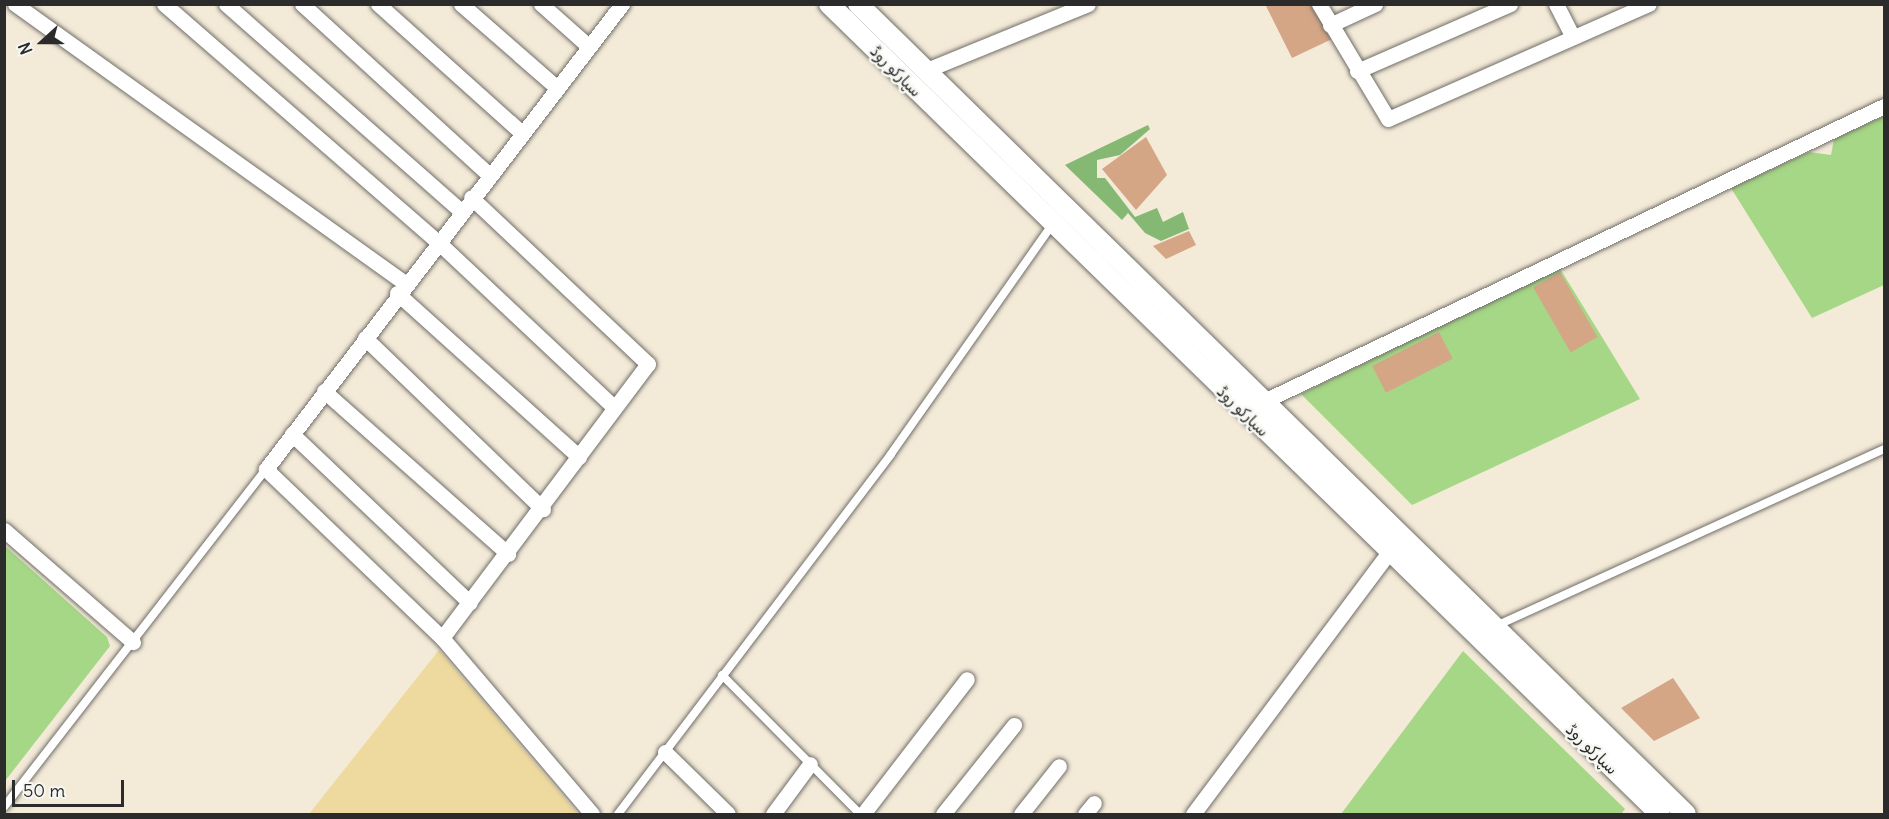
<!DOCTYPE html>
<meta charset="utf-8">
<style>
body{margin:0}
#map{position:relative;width:1889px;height:819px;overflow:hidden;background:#f3ead8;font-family:Delius,"Playpen Sans Arabic",sans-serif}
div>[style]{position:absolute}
.green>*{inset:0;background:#a5d786}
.forest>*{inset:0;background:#84b873}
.sand>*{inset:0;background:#eeda9e}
.building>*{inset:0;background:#d5a686;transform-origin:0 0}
.roads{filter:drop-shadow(0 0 2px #716e68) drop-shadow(0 0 2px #716e68)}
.service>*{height:8px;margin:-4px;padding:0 4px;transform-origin:4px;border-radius:4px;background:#fff}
.minor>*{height:15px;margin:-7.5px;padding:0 7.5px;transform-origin:7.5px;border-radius:7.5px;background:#fff}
.tertiary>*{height:20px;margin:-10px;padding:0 10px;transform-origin:10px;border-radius:10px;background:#fff}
span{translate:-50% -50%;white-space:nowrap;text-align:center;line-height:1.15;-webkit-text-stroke:5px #f6f6f2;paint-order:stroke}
.street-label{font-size:16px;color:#2b2b2b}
.frame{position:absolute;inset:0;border:6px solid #2b2b2b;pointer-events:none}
.north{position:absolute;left:12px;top:12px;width:60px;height:60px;-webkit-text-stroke:4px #f6f6f2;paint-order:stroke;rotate:249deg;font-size:16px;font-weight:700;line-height:24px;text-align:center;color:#2b2b2b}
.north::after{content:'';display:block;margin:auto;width:21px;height:27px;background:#2b2b2b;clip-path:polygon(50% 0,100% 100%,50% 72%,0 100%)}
.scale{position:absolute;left:12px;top:780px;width:112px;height:27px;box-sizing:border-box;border:3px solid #2b2b2b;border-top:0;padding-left:8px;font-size:18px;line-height:21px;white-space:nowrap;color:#2b2b2b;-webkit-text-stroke:4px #f6f6f2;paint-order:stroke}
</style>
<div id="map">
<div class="green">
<div style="clip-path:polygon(1884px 116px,1884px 285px,1812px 318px,1731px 188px,1809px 152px,1831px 155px,1834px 139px)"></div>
<div style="clip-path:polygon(1559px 267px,1640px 399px,1412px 505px,1301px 394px)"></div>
<div style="clip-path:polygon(5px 546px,107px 637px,110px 646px,5px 781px)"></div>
<div style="clip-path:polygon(1463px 651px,1625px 809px,1621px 814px,1341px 814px)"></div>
</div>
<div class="forest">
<div style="clip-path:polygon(1148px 125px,1150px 129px,1120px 155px,1097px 160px,1097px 178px,1105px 178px,1135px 217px,1157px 208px,1163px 222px,1183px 212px,1189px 229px,1161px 241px,1145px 233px,1128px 213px,1122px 220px,1065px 165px)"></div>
</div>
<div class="sand">
<div style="clip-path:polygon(439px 650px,578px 814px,309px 814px)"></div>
</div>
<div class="building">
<div style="clip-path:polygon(1265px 4px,1313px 4px,1332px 39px,1292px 58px)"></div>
<div style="clip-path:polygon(1146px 137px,1167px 175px,1136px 210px,1102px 169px)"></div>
<div style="clip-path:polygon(1189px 231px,1196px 245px,1166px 259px,1153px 246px)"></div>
<div style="left:1560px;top:272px;width:75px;height:31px;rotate:60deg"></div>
<div style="left:1439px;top:332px;width:30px;height:75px;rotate:63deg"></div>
<div style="clip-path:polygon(1673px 678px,1700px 718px,1654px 741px,1621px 708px)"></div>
</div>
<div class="roads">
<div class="service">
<div style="left:1496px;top:626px;width:426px;rotate:-24.5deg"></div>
<div style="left:722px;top:675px;width:196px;rotate:45.2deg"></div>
<div style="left:4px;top:807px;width:428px;rotate:-52.2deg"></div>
<div style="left:618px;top:814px;width:452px;rotate:-52.8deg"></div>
<div style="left:891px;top:454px;width:280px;rotate:-54.9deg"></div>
</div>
<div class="minor">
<div style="left:15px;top:4px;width:480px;rotate:35.6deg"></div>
<div style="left:164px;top:4px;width:363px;rotate:41deg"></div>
<div style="left:438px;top:242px;width:241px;rotate:43.2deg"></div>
<div style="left:226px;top:4px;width:313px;rotate:41.4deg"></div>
<div style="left:302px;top:4px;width:253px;rotate:42.4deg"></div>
<div style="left:378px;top:4px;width:193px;rotate:41.9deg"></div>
<div style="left:461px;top:4px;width:126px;rotate:41.1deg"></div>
<div style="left:541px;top:4px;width:60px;rotate:41.6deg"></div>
<div style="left:1319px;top:4px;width:134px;rotate:59deg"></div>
<div style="left:1388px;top:119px;width:285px;rotate:-23.8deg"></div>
<div style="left:1556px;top:4px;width:37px;rotate:63deg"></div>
<div style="left:1330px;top:25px;width:50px;rotate:-25deg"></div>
<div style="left:924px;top:71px;width:177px;rotate:-22.2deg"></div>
<div style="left:1357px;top:71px;width:167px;rotate:-23.6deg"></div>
<div style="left:397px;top:293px;width:245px;rotate:42deg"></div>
<div style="left:365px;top:338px;width:247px;rotate:43.9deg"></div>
<div style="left:324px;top:391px;width:246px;rotate:41.5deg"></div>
<div style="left:1264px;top:401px;width:687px;rotate:-25.45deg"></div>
<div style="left:292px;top:434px;width:245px;rotate:43.5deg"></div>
<div style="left:4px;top:530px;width:171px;rotate:41deg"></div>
<div style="left:442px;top:638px;width:343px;rotate:-53.1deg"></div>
<div style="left:648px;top:364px;width:243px;rotate:-136.7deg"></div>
<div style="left:665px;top:752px;width:88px;rotate:44.5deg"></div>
<div style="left:592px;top:814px;width:231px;rotate:-130.4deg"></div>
<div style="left:442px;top:638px;width:244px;rotate:-136.2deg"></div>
<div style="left:266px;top:469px;width:586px;rotate:-52.56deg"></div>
<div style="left:773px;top:814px;width:62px;rotate:-53.5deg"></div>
<div style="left:863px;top:814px;width:170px;rotate:-52.4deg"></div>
<div style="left:943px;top:814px;width:114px;rotate:-51.4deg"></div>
<div style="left:1021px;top:814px;width:61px;rotate:-51.6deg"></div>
<div style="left:1085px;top:814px;width:14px;rotate:-51deg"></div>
<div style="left:1193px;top:814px;width:327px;rotate:-53.2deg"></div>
</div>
<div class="tertiary">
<div style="left:829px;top:4px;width:1160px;rotate:44.27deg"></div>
<div style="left:858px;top:4px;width:1158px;rotate:44.37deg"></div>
</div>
</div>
<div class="street-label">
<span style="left:896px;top:71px;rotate:45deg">سپارکو روڈ</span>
<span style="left:1243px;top:411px;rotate:44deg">سپارکو روڈ</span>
<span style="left:1592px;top:749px;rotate:44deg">سپارکو روڈ</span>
</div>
<div class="frame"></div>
<div class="north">N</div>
<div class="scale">50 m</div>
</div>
